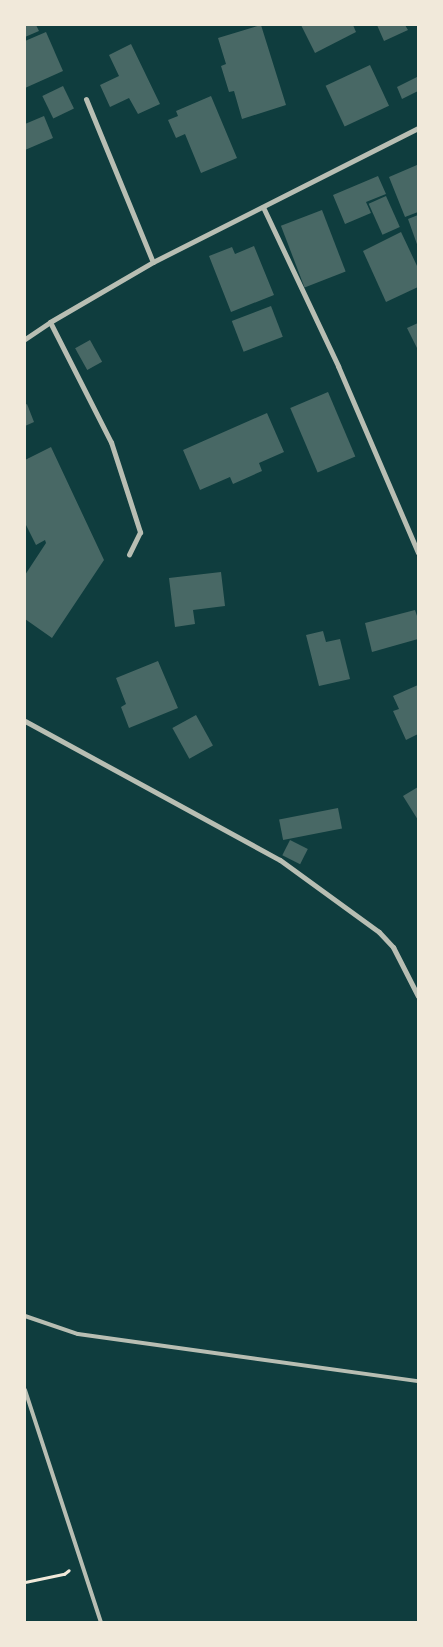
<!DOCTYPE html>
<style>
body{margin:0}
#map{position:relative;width:443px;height:1647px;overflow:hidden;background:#0f3d3e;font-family:Manrope,sans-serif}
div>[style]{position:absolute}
.building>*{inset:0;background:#486865;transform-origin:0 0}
.path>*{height:3px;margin:-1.5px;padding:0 1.5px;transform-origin:1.5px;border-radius:1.5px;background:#f1e9da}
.service>*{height:4px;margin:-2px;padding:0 2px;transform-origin:2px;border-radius:2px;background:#b8beb3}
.minor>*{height:5px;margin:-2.5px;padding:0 2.5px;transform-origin:2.5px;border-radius:2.5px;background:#b8beb3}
span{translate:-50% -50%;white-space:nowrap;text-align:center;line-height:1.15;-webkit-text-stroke:4px #f1e9da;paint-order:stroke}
.frame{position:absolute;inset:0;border:26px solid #f1e9da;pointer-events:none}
</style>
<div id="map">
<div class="building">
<div style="clip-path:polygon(25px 25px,36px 25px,39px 31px,25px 37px)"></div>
<div style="clip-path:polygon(261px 25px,286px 105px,242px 119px,234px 91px,229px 92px,221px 66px,226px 64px,218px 38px)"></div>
<div style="clip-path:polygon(301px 25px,353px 25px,356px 32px,315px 53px)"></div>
<div style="clip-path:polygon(377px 25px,405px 25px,408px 30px,384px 41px)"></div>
<div style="clip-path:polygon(46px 32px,63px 71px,25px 88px,25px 41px)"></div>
<div style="clip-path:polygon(131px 44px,160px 104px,138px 114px,129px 98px,110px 107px,100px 85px,119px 76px,109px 55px)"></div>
<div style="left:370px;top:65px;width:45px;height:49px;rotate:65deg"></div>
<div style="clip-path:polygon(417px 77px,418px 91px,402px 99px,397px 87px)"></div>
<div style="left:63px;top:86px;width:25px;height:23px;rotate:64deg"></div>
<div style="clip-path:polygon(211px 96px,237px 158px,201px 173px,185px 134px,176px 138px,168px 120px,178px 116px,176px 111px)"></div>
<div style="clip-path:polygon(44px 116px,53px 138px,25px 150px,25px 124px)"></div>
<div style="clip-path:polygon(417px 165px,418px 212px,405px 217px,389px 177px)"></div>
<div style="clip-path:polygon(378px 176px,386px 194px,366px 202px,371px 213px,345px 224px,333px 195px)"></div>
<div style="left:386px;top:196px;width:34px;height:19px;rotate:66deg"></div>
<div style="left:322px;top:210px;width:66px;height:44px;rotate:69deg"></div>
<div style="clip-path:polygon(418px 215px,418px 247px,408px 219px)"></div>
<div style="clip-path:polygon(401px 232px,418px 268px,418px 287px,386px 302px,363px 251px)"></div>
<div style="clip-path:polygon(254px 246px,274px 295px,231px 312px,209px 256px,232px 247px,235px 254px)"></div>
<div style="left:271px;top:306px;width:33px;height:42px;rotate:69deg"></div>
<div style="clip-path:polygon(418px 323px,418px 350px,407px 328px)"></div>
<div style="left:90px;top:340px;width:25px;height:17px;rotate:61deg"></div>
<div style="left:328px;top:392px;width:70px;height:41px;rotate:67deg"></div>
<div style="clip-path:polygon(27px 404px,34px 422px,25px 426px,25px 405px)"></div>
<div style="clip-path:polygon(267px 413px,284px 452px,259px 463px,262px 471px,233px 484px,230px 477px,200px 490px,183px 450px)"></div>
<div style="clip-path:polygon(51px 447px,104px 560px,52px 638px,25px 619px,25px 575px,46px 543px,45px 540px,36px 545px,25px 523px,25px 460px)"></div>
<div style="clip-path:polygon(221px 572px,225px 606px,193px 610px,195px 624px,175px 627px,169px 578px)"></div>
<div style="clip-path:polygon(415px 610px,418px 619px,418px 639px,372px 652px,365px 623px)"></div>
<div style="clip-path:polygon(323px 631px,326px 642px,340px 639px,350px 679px,319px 686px,306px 635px)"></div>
<div style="clip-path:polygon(158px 661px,178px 708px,129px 728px,121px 707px,126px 704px,116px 678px)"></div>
<div style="clip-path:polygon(418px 685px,418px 734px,406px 740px,393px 711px,399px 709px,393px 696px)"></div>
<div style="left:196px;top:715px;width:35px;height:27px;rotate:61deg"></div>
<div style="clip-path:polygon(418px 787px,418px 820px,403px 796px)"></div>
<div style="left:338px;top:808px;width:21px;height:60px;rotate:79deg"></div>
<div style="left:290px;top:840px;width:20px;height:17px;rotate:27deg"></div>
</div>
<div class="path">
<div style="left:25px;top:1582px;width:40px;rotate:-12deg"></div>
<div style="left:64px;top:1574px;width:6px;rotate:-39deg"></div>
</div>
<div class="service">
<div style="left:25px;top:1316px;width:56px;rotate:18.8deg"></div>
<div style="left:78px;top:1334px;width:343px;rotate:7.9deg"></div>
<div style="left:25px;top:1390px;width:244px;rotate:71.9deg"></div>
</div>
<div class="minor">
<div style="left:86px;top:99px;width:176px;rotate:67.7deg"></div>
<div style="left:263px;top:207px;width:176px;rotate:64.7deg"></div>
<div style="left:338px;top:366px;width:203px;rotate:66.8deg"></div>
<div style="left:50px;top:322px;width:135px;rotate:63.1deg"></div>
<div style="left:111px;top:442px;width:95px;rotate:72.1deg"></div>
<div style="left:140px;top:532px;width:25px;rotate:116deg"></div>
<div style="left:25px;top:339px;width:30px;rotate:-34deg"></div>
<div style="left:50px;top:322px;width:119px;rotate:-30.2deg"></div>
<div style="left:153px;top:262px;width:297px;rotate:-26.8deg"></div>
<div style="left:25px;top:721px;width:290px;rotate:28.6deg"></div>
<div style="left:280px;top:860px;width:122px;rotate:36deg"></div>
<div style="left:379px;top:932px;width:21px;rotate:47deg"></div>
<div style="left:393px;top:947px;width:55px;rotate:63deg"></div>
</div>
<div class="frame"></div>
</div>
